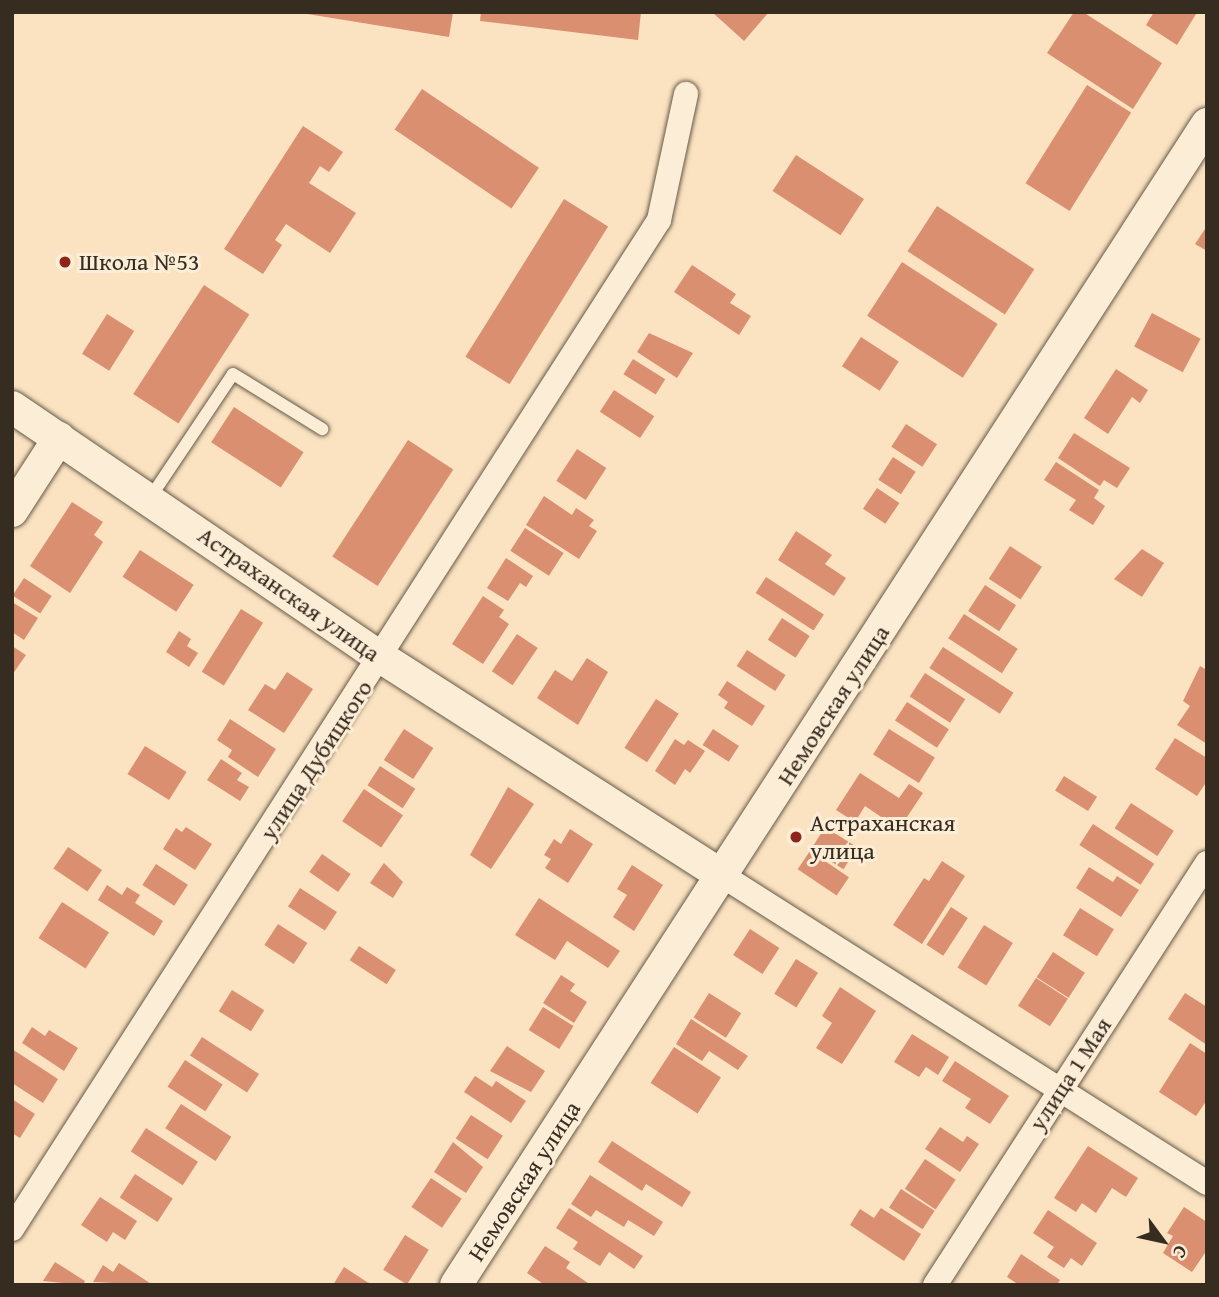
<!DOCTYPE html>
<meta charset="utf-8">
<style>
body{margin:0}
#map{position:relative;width:1219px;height:1297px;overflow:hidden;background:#fbe3c1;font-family:"Gentium Book Plus",serif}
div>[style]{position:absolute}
.building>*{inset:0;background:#da8f70;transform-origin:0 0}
.roads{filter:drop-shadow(0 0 2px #685a48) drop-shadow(0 0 2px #685a48)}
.service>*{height:12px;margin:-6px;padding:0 6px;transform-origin:6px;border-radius:6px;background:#fcedd7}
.minor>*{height:24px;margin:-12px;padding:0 12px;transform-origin:12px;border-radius:12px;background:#fcedd7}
.tertiary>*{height:32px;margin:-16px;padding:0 16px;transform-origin:16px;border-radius:16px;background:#fcedd7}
.dots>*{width:19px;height:19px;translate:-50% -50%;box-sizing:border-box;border:4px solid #fcedd7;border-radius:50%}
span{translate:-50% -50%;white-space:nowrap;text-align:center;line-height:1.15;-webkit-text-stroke:6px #fcedd7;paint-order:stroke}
.poi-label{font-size:24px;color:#372c20}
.left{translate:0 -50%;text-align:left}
.street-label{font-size:24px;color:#372c20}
.frame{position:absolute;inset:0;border:14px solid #372c20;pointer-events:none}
.north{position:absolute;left:1128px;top:1206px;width:70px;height:70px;-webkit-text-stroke:5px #fcedd7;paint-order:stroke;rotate:123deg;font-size:19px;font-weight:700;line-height:28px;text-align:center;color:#372c20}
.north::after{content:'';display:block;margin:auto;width:24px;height:32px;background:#372c20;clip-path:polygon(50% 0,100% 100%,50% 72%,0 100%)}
</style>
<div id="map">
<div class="building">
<div style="clip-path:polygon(295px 12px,453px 12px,449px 37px)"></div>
<div style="clip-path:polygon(481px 12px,641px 12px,638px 40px,480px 21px)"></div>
<div style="clip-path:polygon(712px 12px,769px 12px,744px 41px)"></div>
<div style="clip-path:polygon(1074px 12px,1083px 12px,1162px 63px,1133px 109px,1047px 53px)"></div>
<div style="clip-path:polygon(1154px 12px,1192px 12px,1196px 14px,1177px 45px,1146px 25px)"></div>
<div style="left:1087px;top:85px;width:52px;height:116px;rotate:32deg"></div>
<div style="left:422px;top:89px;width:141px;height:49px;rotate:34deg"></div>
<div style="clip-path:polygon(303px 126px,343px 152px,329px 172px,320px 166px,309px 183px,356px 213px,330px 253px,286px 224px,275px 240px,282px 245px,263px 274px,224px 249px)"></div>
<div style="left:796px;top:155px;width:81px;height:43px;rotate:33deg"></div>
<div style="left:564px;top:199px;width:52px;height:186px;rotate:32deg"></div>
<div style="left:937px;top:206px;width:116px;height:54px;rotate:33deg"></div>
<div style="clip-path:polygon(1207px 226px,1207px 251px,1195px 244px)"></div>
<div style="left:902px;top:262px;width:114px;height:64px;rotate:33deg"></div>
<div style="clip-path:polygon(692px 265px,736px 294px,730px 303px,751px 316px,739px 335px,674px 292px)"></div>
<div style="left:204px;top:285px;width:54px;height:130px;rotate:33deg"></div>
<div style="left:1152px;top:313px;width:55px;height:38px;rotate:28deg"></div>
<div style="left:107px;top:314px;width:32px;height:47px;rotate:32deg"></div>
<div style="clip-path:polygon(649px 333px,693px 353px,677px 378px,637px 352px)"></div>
<div style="left:861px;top:337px;width:45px;height:35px;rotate:33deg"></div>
<div style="left:633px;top:359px;width:38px;height:18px;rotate:32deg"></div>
<div style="clip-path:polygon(1116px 369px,1148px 390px,1140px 403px,1132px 397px,1108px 434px,1084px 418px)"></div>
<div style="left:614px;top:390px;width:48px;height:26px;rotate:33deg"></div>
<div style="left:234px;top:407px;width:83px;height:42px;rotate:33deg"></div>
<div style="left:906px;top:424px;width:37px;height:27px;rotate:33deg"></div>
<div style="clip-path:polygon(1074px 433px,1130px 468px,1117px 488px,1104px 480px,1100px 486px,1058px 458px)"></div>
<div style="left:408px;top:440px;width:54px;height:139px;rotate:33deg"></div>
<div style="left:577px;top:449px;width:35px;height:38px;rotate:33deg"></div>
<div style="left:893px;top:457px;width:27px;height:27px;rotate:33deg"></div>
<div style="clip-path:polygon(1056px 462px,1099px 490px,1094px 498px,1105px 506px,1093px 525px,1069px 510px,1076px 500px,1044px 480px)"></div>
<div style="left:877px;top:488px;width:27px;height:25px;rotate:34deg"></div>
<div style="clip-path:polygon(544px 496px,572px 515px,576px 508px,594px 520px,589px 526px,597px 531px,579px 559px,526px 525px)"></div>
<div style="clip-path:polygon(72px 502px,103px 522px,94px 535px,103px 542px,70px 593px,30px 566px)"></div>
<div style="left:525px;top:528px;width:46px;height:27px;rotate:33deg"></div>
<div style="clip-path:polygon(796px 531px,832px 555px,825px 564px,846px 578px,834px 596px,778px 560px)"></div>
<div style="left:1010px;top:546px;width:38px;height:39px;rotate:33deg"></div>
<div style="clip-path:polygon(1142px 549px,1164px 563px,1142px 597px,1114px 579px)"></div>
<div style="left:140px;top:550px;width:64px;height:32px;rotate:33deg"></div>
<div style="clip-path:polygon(506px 558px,533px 576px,526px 587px,520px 583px,508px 601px,487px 588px)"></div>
<div style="left:766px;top:577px;width:69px;height:19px;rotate:33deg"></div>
<div style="left:24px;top:578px;width:33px;height:21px;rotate:33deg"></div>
<div style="left:985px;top:585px;width:37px;height:31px;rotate:33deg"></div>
<div style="clip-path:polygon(483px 596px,504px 610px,499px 617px,509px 624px,483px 664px,452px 644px)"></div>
<div style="clip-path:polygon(12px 602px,38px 618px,24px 640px,12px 632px)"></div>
<div style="left:241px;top:609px;width:26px;height:74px;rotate:32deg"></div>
<div style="left:964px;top:614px;width:64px;height:29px;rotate:33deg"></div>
<div style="left:782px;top:618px;width:33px;height:26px;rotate:33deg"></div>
<div style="clip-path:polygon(179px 631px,191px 639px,187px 646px,198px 653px,189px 667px,166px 652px)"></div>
<div style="left:517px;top:634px;width:25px;height:45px;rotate:34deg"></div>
<div style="clip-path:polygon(12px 646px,26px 655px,12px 675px)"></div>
<div style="left:943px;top:647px;width:84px;height:25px;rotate:33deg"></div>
<div style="left:747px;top:650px;width:46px;height:19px;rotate:33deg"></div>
<div style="clip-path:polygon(587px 658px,608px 672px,578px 725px,537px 698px,555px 670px,572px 681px)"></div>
<div style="clip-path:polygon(1200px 666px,1207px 670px,1207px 744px,1177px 725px,1190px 706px,1183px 701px)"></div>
<div style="clip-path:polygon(287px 672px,313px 689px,284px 733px,248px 710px,265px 684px,275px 690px)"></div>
<div style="left:925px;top:673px;width:48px;height:28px;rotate:33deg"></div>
<div style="clip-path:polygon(727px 681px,765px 706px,752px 726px,724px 708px,728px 702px,718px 695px)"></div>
<div style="left:656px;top:699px;width:27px;height:58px;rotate:33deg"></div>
<div style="left:907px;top:702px;width:50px;height:22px;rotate:33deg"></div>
<div style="clip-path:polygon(230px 719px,276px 749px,258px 777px,228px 757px,232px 750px,217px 740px)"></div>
<div style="left:404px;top:729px;width:35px;height:37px;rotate:33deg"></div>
<div style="left:713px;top:729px;width:31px;height:19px;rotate:33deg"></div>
<div style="left:889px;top:729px;width:54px;height:30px;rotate:32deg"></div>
<div style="clip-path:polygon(1175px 738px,1207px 758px,1207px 781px,1197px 796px,1155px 769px)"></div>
<div style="clip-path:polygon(675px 739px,684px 745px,688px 740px,705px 751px,690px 773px,685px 769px,675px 785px,655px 771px)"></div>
<div style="left:145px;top:746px;width:49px;height:33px;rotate:32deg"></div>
<div style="clip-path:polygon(221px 759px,242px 773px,237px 780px,249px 787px,240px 801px,207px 780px)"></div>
<div style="left:380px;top:766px;width:42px;height:23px;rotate:33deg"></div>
<div style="clip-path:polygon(860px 773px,899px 798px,909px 784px,923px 793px,899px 829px,865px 806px,855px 822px,836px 810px)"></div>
<div style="left:1064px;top:776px;width:39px;height:17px;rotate:32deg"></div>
<div style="clip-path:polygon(508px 787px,534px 804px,491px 869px,470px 855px)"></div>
<div style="left:364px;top:789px;width:47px;height:39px;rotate:34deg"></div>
<div style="left:1131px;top:803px;width:51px;height:30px;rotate:33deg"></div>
<div style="left:1093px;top:824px;width:73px;height:25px;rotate:33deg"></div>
<div style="clip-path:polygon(186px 827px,212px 844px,195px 870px,163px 849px,176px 828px,182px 832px)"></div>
<div style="left:825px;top:827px;width:38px;height:26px;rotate:32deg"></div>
<div style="clip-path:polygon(570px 829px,593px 844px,568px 883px,545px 868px,551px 859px,544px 855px,554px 839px,561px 844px)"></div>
<div style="left:68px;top:847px;width:41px;height:26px;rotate:34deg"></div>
<div style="left:810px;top:851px;width:47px;height:22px;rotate:34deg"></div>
<div style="left:322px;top:854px;width:35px;height:22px;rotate:35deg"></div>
<div style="clip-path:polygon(942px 861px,965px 876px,922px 944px,893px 925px,924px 878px,929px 881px)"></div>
<div style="clip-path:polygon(384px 863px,403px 882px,393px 898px,370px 883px)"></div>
<div style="left:156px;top:864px;width:38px;height:25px;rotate:33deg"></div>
<div style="clip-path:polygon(632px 865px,663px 885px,634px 931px,613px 917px,627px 895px,617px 889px)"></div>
<div style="clip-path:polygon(1089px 867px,1113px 882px,1117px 876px,1139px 890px,1121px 917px,1076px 888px)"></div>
<div style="clip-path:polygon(107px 885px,122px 895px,127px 887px,140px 895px,135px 903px,163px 921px,154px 936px,98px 900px)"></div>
<div style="left:300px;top:888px;width:44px;height:22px;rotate:33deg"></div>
<div style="clip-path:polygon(539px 898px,620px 951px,608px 968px,567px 941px,555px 960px,515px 935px)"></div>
<div style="left:62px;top:902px;width:56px;height:43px;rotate:33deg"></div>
<div style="left:951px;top:907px;width:20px;height:45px;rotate:33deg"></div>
<div style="left:1080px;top:908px;width:40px;height:32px;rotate:32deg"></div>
<div style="left:278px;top:924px;width:35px;height:25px;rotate:33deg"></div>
<div style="left:984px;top:925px;width:34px;height:50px;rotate:32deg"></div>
<div style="left:750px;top:929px;width:35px;height:31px;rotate:33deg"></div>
<div style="left:359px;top:946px;width:44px;height:17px;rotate:33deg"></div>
<div style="left:1053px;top:952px;width:38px;height:30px;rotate:33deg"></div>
<div style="left:796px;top:959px;width:26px;height:41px;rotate:32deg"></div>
<div style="clip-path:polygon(561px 975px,575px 984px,570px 991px,587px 1002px,574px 1023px,543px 1003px)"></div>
<div style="left:1036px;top:978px;width:38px;height:33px;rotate:33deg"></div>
<div style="clip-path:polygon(840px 987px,876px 1011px,842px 1064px,816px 1048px,832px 1023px,822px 1016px)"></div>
<div style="left:232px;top:990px;width:38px;height:25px;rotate:32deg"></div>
<div style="left:709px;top:993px;width:38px;height:29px;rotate:32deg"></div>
<div style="clip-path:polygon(1185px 993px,1207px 1007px,1207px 1045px,1168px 1019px)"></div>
<div style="left:543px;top:1007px;width:36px;height:27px;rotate:32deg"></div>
<div style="clip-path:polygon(691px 1019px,748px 1056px,738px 1070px,709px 1051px,702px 1061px,676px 1044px)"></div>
<div style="clip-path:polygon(32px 1027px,45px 1036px,49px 1030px,78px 1048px,64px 1071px,22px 1043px)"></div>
<div style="clip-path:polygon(912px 1034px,949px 1057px,938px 1075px,926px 1067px,919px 1077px,894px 1062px)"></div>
<div style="left:202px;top:1037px;width:68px;height:22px;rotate:33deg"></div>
<div style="clip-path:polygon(1190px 1043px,1207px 1054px,1207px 1100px,1196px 1116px,1159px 1092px)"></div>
<div style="clip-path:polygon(507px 1046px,545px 1071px,531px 1092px,490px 1071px)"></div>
<div style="left:674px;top:1047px;width:56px;height:43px;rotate:33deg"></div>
<div style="clip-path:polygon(12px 1049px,58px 1079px,43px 1103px,12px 1083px)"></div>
<div style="left:185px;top:1060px;width:45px;height:32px;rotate:33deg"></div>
<div style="clip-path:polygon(955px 1061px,1009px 1096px,990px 1124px,965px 1108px,971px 1099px,942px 1081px)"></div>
<div style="clip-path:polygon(475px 1076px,492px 1087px,496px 1081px,526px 1101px,511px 1123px,464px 1092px)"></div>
<div style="clip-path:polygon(12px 1099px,35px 1114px,20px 1138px,12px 1133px)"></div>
<div style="left:181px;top:1104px;width:60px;height:29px;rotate:33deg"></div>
<div style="left:471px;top:1115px;width:38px;height:28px;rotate:33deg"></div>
<div style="clip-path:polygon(940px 1127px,963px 1142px,967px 1136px,979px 1144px,960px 1172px,925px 1149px)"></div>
<div style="left:146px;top:1128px;width:62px;height:28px;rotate:33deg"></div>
<div style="clip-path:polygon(612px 1141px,691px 1192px,682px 1207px,646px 1184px,642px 1191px,598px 1162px)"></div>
<div style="clip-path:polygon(453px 1142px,483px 1167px,466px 1193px,434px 1172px)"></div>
<div style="clip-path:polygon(1088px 1146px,1138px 1178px,1126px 1197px,1112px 1188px,1096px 1213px,1082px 1203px,1076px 1212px,1054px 1198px)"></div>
<div style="left:925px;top:1159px;width:37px;height:36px;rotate:34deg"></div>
<div style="left:135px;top:1174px;width:45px;height:28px;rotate:33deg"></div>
<div style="clip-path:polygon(590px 1175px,663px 1222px,654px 1236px,628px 1220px,624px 1227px,596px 1210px,591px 1217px,571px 1204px)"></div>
<div style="left:431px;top:1178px;width:37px;height:35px;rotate:34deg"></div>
<div style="left:901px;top:1189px;width:40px;height:22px;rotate:33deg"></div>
<div style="clip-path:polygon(100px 1197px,137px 1221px,125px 1240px,113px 1232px,107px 1242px,81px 1225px)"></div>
<div style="clip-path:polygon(1184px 1207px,1207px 1222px,1207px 1250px,1192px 1272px,1163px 1253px,1173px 1236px,1167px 1233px)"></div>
<div style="clip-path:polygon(569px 1208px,643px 1256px,634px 1269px,609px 1252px,600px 1266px,573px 1249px,578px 1242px,556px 1228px)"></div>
<div style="clip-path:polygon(881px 1208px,921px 1234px,904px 1261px,850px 1225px,860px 1209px,874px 1218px)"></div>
<div style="clip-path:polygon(1048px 1210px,1097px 1243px,1082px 1266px,1071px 1258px,1064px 1268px,1047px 1257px,1054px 1247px,1033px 1233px)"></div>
<div style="left:405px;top:1235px;width:28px;height:41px;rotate:32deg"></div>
<div style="clip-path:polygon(545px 1246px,570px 1262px,566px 1268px,591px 1285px,545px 1285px,527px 1273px)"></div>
<div style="clip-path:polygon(1021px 1254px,1060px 1280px,1057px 1285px,1019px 1285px,1007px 1277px)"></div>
<div style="clip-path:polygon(55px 1262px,85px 1281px,83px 1285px,43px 1281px)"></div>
<div style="clip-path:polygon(119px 1263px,153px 1285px,93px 1282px,103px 1265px,113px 1272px)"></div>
<div style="clip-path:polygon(344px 1267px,367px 1282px,374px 1285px,333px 1285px)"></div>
</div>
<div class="roads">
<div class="service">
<div style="left:150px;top:498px;width:149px;rotate:-56.2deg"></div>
<div style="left:233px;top:374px;width:105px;rotate:31.7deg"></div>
</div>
<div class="minor">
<div style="left:723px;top:876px;width:573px;rotate:32.39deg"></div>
<div style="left:12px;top:1229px;width:1199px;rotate:-57.33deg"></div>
<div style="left:659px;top:220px;width:129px;rotate:-77.9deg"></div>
<div style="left:935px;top:1285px;width:502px;rotate:-57.2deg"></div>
</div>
<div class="tertiary">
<div style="left:12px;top:407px;width:447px;rotate:34.2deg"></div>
<div style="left:382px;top:658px;width:405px;rotate:32.6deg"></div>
<div style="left:12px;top:511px;width:87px;rotate:-57.2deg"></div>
<div style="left:456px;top:1285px;width:1383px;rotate:-57.1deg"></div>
</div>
</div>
<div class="dots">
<div style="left:65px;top:262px;background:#8f2418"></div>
<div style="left:796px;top:837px;background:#8f2418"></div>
</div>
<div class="poi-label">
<span class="left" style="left:79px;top:262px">Школа №53</span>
<span class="left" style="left:810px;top:837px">Астраханская<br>улица</span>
</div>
<div class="street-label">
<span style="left:289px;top:594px;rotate:35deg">Астраханская улица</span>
<span style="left:833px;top:705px;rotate:-57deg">Немовская улица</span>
<span style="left:316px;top:760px;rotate:-57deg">улица Дубицкого</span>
<span style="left:1070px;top:1074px;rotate:-57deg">улица 1 Мая</span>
<span style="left:524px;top:1181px;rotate:-57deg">Немовская улица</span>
</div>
<div class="frame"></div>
<div class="north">С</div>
</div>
